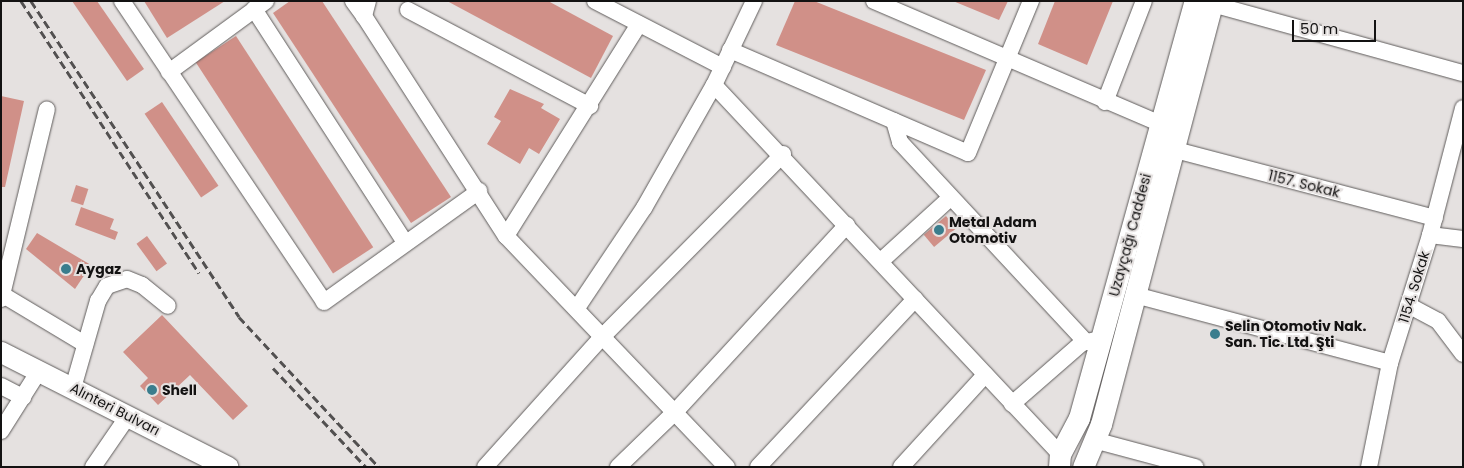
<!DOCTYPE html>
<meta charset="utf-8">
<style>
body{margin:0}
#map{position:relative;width:1464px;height:468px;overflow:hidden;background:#e5e1e0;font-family:Poppins,sans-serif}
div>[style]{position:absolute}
.building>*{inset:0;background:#d09088;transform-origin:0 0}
.roads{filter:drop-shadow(0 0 1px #5f5c5b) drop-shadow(0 0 1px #5f5c5b)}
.minor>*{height:16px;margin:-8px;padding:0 8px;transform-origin:8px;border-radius:8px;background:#fff}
.major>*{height:21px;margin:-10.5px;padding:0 10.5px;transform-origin:10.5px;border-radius:10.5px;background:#fff}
.rail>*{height:3px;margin-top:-1.5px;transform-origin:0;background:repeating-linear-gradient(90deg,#525050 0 8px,transparent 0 12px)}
.dots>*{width:14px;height:14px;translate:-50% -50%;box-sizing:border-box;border:2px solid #e5e1e0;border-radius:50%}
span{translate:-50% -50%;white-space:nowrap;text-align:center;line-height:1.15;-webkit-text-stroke:4px #e5e1e0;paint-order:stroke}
.street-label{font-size:14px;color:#131212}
.poi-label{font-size:14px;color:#131212;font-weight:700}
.left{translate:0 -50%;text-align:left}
.frame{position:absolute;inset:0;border:2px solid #131212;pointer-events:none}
.scale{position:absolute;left:1292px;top:20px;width:84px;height:22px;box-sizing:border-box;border:2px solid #131212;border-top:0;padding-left:6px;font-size:15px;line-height:18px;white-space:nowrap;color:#131212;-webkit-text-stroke:4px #e5e1e0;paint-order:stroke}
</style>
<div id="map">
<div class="building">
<div style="clip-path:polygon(72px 1px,97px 1px,144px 69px,127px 81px)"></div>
<div style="clip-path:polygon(144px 1px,225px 1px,167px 38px)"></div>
<div style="clip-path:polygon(290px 1px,322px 1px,451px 197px,411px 223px,273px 13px)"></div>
<div style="clip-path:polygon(447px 1px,548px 1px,613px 36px,591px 78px)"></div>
<div style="clip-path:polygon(795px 1px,814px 1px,986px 70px,964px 120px,776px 45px)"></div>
<div style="clip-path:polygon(953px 1px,1008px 1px,999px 20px)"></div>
<div style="clip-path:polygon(1055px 1px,1113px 1px,1087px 65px,1038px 44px)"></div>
<div style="left:236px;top:36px;width:252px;height:48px;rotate:57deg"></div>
<div style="clip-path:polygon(510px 89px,544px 104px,541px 108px,560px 119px,539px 154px,529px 148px,520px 164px,487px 144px,501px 121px,494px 117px)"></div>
<div style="clip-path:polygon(1px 96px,24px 101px,5px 187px,1px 187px)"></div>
<div style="left:162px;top:102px;width:101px;height:21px;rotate:56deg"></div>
<div style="left:76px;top:185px;width:13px;height:17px;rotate:18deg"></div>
<div style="clip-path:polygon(81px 207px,114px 219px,110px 229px,118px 232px,115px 240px,75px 225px)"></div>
<div style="left:946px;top:216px;width:16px;height:29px;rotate:50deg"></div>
<div style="clip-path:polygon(37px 233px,91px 265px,75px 289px,26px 249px)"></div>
<div style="left:147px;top:236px;width:34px;height:13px;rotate:54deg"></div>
<div style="clip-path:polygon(162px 315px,248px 406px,233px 420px,190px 375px,158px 405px,140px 386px,148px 378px,123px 352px)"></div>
</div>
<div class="roads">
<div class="minor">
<div style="left:122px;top:1px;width:362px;rotate:56.1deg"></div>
<div style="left:324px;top:302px;width:191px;rotate:-35.6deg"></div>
<div style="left:353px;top:1px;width:19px;rotate:54deg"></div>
<div style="left:368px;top:1px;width:16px;rotate:105deg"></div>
<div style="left:364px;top:16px;width:262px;rotate:57.2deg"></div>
<div style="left:506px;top:236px;width:320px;rotate:46.3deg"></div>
<div style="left:595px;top:1px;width:144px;rotate:27.3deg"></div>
<div style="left:874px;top:1px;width:323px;rotate:23.2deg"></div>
<div style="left:1212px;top:4px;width:260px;rotate:15.4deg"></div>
<div style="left:254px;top:9px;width:278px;rotate:57.1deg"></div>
<div style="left:408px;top:10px;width:206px;rotate:27.8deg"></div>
<div style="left:730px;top:50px;width:259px;rotate:23.4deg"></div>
<div style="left:968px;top:153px;width:165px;rotate:-67.5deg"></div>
<div style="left:169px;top:72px;width:120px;rotate:-36.2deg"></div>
<div style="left:714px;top:85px;width:506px;rotate:46.84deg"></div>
<div style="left:1105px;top:102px;width:108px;rotate:-68.9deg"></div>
<div style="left:894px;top:121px;width:22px;rotate:74deg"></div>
<div style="left:900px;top:142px;width:272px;rotate:47.1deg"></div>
<div style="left:1164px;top:147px;width:280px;rotate:14.7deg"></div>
<div style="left:1430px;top:235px;width:33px;rotate:7deg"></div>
<div style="left:506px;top:236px;width:250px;rotate:-57.9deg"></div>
<div style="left:881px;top:261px;width:93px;rotate:-42.4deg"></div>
<div style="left:3px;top:295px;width:96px;rotate:30.9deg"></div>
<div style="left:1135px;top:295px;width:264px;rotate:14.9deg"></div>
<div style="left:1px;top:299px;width:195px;rotate:-76.4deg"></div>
<div style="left:1408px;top:305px;width:34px;rotate:28deg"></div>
<div style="left:1438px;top:321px;width:41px;rotate:52.9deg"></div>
<div style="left:577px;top:308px;width:120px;rotate:-56.2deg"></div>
<div style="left:644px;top:208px;width:142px;rotate:-60.4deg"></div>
<div style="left:714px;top:85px;width:93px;rotate:-64.5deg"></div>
<div style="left:1px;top:386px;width:25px;rotate:27deg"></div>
<div style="left:73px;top:388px;width:91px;rotate:-74deg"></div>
<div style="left:98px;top:301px;width:17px;rotate:-59deg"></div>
<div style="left:107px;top:286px;width:21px;rotate:-19deg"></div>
<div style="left:127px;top:279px;width:16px;rotate:22deg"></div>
<div style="left:142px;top:285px;width:33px;rotate:39deg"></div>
<div style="left:1012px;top:404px;width:93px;rotate:-41.1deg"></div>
<div style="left:1082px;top:343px;width:14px;rotate:-12deg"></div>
<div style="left:1px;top:431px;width:71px;rotate:-57.7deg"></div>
<div style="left:1094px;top:440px;width:105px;rotate:15deg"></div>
<div style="left:93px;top:467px;width:62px;rotate:-55.5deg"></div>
<div style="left:485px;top:467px;width:176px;rotate:-48deg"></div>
<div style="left:603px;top:336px;width:256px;rotate:-45.3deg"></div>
<div style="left:618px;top:467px;width:79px;rotate:-44deg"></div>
<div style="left:675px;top:412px;width:254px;rotate:-47.4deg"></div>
<div style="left:758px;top:467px;width:230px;rotate:-46.9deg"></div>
<div style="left:901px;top:467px;width:125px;rotate:-47.6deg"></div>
<div style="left:1369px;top:467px;width:106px;rotate:-78.6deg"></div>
<div style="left:1390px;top:363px;width:134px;rotate:-72.6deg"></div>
<div style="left:1430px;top:235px;width:131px;rotate:-75.4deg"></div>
</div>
<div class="major">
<div style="left:1px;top:352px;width:254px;rotate:26.9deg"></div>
<div style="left:1059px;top:467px;width:13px;rotate:-86deg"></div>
<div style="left:1060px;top:454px;width:41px;rotate:-62.2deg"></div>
<div style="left:1079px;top:418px;width:433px;rotate:-74.5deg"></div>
<div style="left:1083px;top:467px;width:47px;rotate:-67.3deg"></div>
<div style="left:1101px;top:424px;width:438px;rotate:-75.2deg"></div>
</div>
</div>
<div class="rail">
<div style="left:21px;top:1px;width:325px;rotate:56.8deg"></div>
<div style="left:31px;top:1px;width:378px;rotate:56.6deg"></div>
<div style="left:239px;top:317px;width:205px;rotate:47deg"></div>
<div style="left:273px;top:368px;width:136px;rotate:46.8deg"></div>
</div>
<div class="dots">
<div style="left:939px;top:230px;background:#3a7d8d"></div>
<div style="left:66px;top:269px;background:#3a7d8d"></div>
<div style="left:1215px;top:334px;background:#3a7d8d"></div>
<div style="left:152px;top:390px;background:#3a7d8d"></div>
</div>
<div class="street-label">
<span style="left:1304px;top:184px;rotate:14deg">1157. Sokak</span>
<span style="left:1130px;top:235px;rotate:-75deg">Uzayçağı Caddesi</span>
<span style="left:1414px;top:287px;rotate:-73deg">1154. Sokak</span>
<span style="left:115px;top:409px;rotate:27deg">Alınteri Bulvarı</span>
</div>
<div class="poi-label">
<span class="left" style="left:949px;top:230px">Metal Adam<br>Otomotiv</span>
<span class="left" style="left:76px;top:269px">Aygaz</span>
<span class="left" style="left:1225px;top:334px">Selin Otomotiv Nak.<br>San. Tic. Ltd. Şti</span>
<span class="left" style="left:162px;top:390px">Shell</span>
</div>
<div class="frame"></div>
<div class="scale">50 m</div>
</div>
